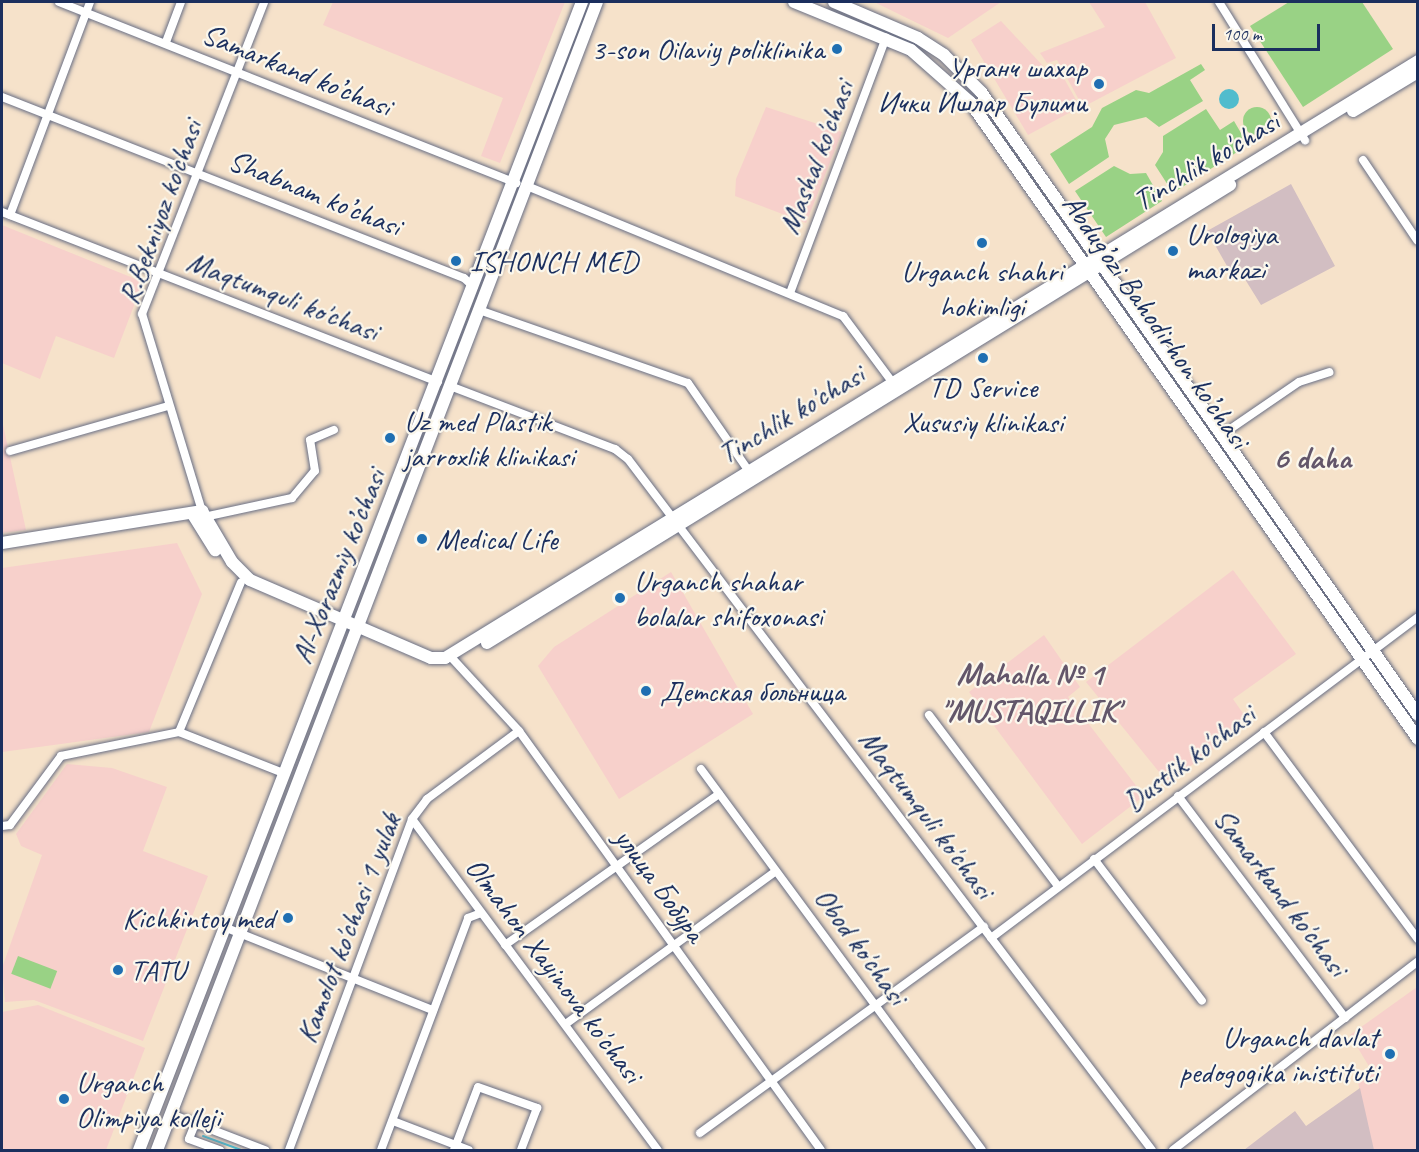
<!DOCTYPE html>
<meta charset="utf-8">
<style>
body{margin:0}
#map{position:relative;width:1419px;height:1152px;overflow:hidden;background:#f6e2ca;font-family:Caveat,sans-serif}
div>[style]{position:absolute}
.built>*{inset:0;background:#f7d0cb}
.industrial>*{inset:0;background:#d2bec2}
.green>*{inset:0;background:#99d285;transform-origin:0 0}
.round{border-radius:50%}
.water>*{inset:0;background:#51bccd}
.stream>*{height:2px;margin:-1px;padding:0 1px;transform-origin:1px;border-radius:1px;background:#51bccd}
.roads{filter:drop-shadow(0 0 2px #686e84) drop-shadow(0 0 2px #686e84)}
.minor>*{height:8px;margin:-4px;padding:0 4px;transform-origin:4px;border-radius:4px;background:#fff}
.secondary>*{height:12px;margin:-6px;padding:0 6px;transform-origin:6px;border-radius:6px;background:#fff}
.primary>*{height:12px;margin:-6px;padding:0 6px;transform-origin:6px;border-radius:6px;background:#fff}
.dots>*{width:16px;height:16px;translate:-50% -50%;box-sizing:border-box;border:3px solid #fbf7ec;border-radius:50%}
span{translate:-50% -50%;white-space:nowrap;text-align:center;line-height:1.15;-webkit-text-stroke:4.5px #fbf7ec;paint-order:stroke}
.poi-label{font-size:30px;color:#1b2f5e}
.right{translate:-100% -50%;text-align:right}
.left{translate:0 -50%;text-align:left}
.street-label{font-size:30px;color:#1b2f5e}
.neighbourhood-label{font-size:32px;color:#63566a;font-weight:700}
.frame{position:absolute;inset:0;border:3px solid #1b2f5e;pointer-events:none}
.scale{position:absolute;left:1212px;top:24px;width:108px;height:27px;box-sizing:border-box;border:3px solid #1b2f5e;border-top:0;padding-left:8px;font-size:18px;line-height:21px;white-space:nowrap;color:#1b2f5e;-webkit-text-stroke:4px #fbf7ec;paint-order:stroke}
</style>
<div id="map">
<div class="built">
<div style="clip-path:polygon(333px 2px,565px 2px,500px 163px,481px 156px,503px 98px,323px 25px)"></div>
<div style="clip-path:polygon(874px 2px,1001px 2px,948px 38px)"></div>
<div style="clip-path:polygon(1089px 2px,1145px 2px,1176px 58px,1083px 107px,1057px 60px,1047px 63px,1040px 53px,1105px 27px)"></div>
<div style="clip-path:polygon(1001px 21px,1045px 68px,1027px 78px,1056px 64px,1080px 107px,1028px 135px,971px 40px)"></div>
<div style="clip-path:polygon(766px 107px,842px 132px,806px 223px,735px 196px,736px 179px)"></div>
<div style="clip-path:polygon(2px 225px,143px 282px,114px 358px,56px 336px,40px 379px,2px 363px)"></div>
<div style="clip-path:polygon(2px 420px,26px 530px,2px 533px)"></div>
<div style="clip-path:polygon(177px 543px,202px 594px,149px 732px,2px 752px,2px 568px)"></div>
<div style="clip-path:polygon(1233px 570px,1296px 654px,1233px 699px,1249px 722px,1168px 783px,1086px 682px)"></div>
<div style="clip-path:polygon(671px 572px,753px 714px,619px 799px,538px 666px,554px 647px)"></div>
<div style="clip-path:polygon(1044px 635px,1080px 687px,1068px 697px,1144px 796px,1082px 844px,969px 692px)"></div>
<div style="clip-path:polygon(67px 764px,112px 768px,167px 787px,143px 851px,208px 876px,143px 1041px,34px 1000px,5px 1002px,2px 968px,42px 855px,21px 846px,16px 834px)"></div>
<div style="clip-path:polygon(1417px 987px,1417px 1150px,1373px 1150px,1358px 1083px,1373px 1073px,1350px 1035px)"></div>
<div style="clip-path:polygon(38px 1005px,145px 1048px,106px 1150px,2px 1150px,2px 1012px)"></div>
</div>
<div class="industrial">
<div style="clip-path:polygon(1291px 184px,1335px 266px,1261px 305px,1243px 276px,1235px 280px,1207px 231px)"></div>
<div style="clip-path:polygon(1360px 1088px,1374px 1150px,1244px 1150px,1295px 1111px,1306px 1126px)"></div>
</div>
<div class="green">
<div style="clip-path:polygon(1289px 2px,1362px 2px,1393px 49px,1303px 107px,1250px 26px)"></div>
<div style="clip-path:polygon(1201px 64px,1205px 70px,1190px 80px,1203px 101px,1159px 127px,1146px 117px,1114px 125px,1105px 139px,1109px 157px,1069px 184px,1050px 154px,1092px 127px,1102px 108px,1136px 90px,1149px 93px)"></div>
<div class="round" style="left:1243px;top:107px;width:28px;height:28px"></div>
<div style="clip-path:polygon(1206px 109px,1220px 130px,1234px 121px,1248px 145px,1173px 193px,1155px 165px,1163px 152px,1163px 136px)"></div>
<div style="clip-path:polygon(1114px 166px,1130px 174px,1146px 173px,1162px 201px,1106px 237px,1075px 191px)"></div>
<div style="left:18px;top:956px;width:42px;height:19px;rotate:21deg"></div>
</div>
<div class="water">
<div class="round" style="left:1219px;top:89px;width:20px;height:20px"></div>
</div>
<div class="stream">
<div style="left:203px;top:1136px;width:40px;rotate:20.2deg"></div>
</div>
<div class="roads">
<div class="minor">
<div style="left:59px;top:2px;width:492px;rotate:21.6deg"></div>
<div style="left:1219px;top:2px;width:163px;rotate:58.1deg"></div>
<div style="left:166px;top:42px;width:43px;rotate:-69.4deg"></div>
<div style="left:2px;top:97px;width:496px;rotate:21.4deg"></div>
<div style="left:464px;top:278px;width:13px;rotate:42deg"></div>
<div style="left:1363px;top:160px;width:97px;rotate:56deg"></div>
<div style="left:527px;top:186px;width:342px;rotate:22.4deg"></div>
<div style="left:843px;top:316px;width:89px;rotate:53.3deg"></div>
<div style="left:2px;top:212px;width:468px;rotate:21.3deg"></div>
<div style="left:10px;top:215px;width:228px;rotate:-69.4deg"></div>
<div style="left:790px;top:293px;width:273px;rotate:-69.4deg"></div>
<div style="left:479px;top:310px;width:221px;rotate:19.3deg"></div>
<div style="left:688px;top:383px;width:106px;rotate:55.4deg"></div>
<div style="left:450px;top:386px;width:177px;rotate:20.9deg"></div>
<div style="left:615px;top:449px;width:16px;rotate:38deg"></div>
<div style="left:628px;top:459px;width:867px;rotate:52.83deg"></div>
<div style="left:1223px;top:434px;width:92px;rotate:-34.4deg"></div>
<div style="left:1299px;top:382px;width:32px;rotate:-18deg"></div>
<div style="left:10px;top:451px;width:164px;rotate:-15.9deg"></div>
<div style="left:202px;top:511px;width:206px;rotate:-106.9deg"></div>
<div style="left:142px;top:314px;width:335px;rotate:-68.6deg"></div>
<div style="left:204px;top:517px;width:90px;rotate:-12.2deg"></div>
<div style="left:292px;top:498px;width:35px;rotate:-50deg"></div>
<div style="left:315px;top:471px;width:31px;rotate:-99deg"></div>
<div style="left:310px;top:440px;width:26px;rotate:-23deg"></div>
<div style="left:450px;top:656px;width:102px;rotate:47.4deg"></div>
<div style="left:519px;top:731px;width:516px;rotate:54.22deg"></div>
<div style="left:929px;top:715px;width:214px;rotate:53deg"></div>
<div style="left:179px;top:732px;width:162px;rotate:-67.5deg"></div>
<div style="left:1264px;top:732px;width:258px;rotate:53.4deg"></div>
<div style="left:701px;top:769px;width:473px;rotate:53.6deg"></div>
<div style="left:1178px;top:796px;width:278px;rotate:53deg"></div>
<div style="left:412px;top:819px;width:412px;rotate:53.4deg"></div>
<div style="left:2px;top:826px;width:8px;rotate:-7deg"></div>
<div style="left:10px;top:825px;width:86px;rotate:-53.5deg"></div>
<div style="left:61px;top:756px;width:120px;rotate:-11.5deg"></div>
<div style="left:179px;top:732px;width:112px;rotate:21.5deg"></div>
<div style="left:1094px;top:859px;width:178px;rotate:52.7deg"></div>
<div style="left:224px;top:927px;width:225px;rotate:21.7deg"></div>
<div style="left:991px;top:938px;width:534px;rotate:-36.93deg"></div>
<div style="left:505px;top:945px;width:262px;rotate:-35.2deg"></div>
<div style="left:567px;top:1023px;width:258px;rotate:-36deg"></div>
<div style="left:171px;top:1114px;width:101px;rotate:21deg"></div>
<div style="left:393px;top:1121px;width:81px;rotate:20.9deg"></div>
<div style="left:195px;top:1124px;width:16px;rotate:112deg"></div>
<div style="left:189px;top:1139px;width:33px;rotate:20deg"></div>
<div style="left:700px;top:1133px;width:351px;rotate:-36deg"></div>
<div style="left:289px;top:1150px;width:353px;rotate:-69.6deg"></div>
<div style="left:412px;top:819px;width:25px;rotate:-53deg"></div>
<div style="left:427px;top:799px;width:114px;rotate:-36.5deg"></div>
<div style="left:381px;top:1150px;width:248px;rotate:-69.4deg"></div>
<div style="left:468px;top:918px;width:14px;rotate:-21deg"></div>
<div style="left:454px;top:1150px;width:67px;rotate:-69.1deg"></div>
<div style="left:478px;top:1087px;width:63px;rotate:19.6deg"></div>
<div style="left:537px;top:1108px;width:45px;rotate:110.9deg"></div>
<div style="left:1173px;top:1150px;width:309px;rotate:-37.6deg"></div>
</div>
<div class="secondary">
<div style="left:1353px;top:111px;width:76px;rotate:-31deg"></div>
<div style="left:192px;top:513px;width:44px;rotate:58.1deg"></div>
<div style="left:2px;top:543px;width:203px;rotate:-9.1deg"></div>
<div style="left:202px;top:511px;width:59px;rotate:59.5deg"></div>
<div style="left:232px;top:562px;width:25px;rotate:45deg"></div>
<div style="left:250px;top:580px;width:197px;rotate:23.3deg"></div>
<div style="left:431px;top:658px;width:14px"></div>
<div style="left:445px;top:658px;width:1142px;rotate:-31.53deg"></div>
<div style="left:487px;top:643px;width:873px;rotate:-31.65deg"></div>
</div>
<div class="primary">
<div style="left:794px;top:2px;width:126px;rotate:22.3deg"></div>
<div style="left:911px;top:50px;width:79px;rotate:41.4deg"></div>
<div style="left:970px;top:102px;width:779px;rotate:54.88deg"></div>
<div style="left:834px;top:2px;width:91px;rotate:23.2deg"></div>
<div style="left:918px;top:38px;width:31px;rotate:33deg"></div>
<div style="left:944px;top:55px;width:52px;rotate:45deg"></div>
<div style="left:981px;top:92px;width:761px;rotate:54.95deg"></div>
<div style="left:139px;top:1150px;width:1231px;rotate:-68.9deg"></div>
<div style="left:157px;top:1150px;width:1229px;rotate:-69.03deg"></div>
</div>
</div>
<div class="dots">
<div style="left:837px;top:49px;background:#1f6fb2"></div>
<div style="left:1099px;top:84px;background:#1f6fb2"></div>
<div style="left:982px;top:243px;background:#1f6fb2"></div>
<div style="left:1173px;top:251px;background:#1f6fb2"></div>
<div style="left:456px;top:261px;background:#1f6fb2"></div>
<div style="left:983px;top:358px;background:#1f6fb2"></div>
<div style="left:390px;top:438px;background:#1f6fb2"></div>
<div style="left:422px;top:539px;background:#1f6fb2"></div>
<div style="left:620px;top:598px;background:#1f6fb2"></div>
<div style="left:646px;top:691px;background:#1f6fb2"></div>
<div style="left:288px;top:918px;background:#1f6fb2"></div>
<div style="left:118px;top:970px;background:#1f6fb2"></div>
<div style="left:1390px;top:1054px;background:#1f6fb2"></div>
<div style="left:64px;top:1099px;background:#1f6fb2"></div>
</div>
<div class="poi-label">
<span class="right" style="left:824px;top:49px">3-son Oilaviy poliklinika</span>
<span class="right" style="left:1087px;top:84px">Урганч шахар<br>Ички Ишлар Булими</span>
<span class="left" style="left:1186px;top:251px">Urologiya<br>markazi</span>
<span class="left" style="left:470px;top:261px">ISHONCH MED</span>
<span style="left:982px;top:288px">Urganch shahri<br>hokimligi</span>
<span style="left:983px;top:404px">TD Service<br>Xususiy klinikasi</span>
<span class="left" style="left:404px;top:438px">Uz med Plastik<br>jarroxlik klinikasi</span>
<span class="left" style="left:436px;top:539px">Medical Life</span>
<span class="left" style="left:634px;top:598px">Urganch shahar<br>bolalar shifoxonasi</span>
<span class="left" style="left:660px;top:691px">Детская больница</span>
<span class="right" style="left:274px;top:918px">Kichkintoy med</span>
<span class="left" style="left:130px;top:970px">TATU</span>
<span class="right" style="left:1378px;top:1054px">Urganch davlat<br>pedogogika inistituti</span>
<span class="left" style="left:76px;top:1099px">Urganch<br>Olimpiya kolleji</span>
</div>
<div class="street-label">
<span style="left:297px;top:70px;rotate:22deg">Samarkand ko’chasi</span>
<span style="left:816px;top:157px;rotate:-69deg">Mashal ko'chasi</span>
<span style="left:1206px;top:161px;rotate:-31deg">Tinchlik ko'chasi</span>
<span style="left:315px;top:193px;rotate:22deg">Shabnam ko’chasi</span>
<span style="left:160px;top:212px;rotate:-70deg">R.Bekniyoz ko'chasi</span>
<span style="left:283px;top:296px;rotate:21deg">Maqtumquli ko'chasi</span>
<span style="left:1156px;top:321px;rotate:55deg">Abdug’ozi Bahodirhon ko’chasi</span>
<span style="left:791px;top:414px;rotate:-31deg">Tinchlik ko'chasi</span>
<span style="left:338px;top:566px;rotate:-68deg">Al-Xorazmiy ko’chasi</span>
<span style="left:1189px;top:758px;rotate:-37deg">Dustlik ko'chasi</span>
<span style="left:927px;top:814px;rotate:53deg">Maqtumquli ko'chasi</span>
<span style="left:660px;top:885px;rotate:54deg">улица Бобура</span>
<span style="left:1281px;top:892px;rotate:53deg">Samarkand ko'chasi</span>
<span style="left:348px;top:928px;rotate:-69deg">Kamolot ko'chasi 1 yulak</span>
<span style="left:861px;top:946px;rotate:54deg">Obod ko'chasi</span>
<span style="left:554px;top:970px;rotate:53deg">Olmahon Xayinova ko'chasi</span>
</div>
<div class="neighbourhood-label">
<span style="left:1312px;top:458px">6 daha</span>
<span style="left:1030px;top:693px">Mahalla № 1<br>"MUSTAQILLIK'</span>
</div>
<div class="frame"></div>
<div class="scale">100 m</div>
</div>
